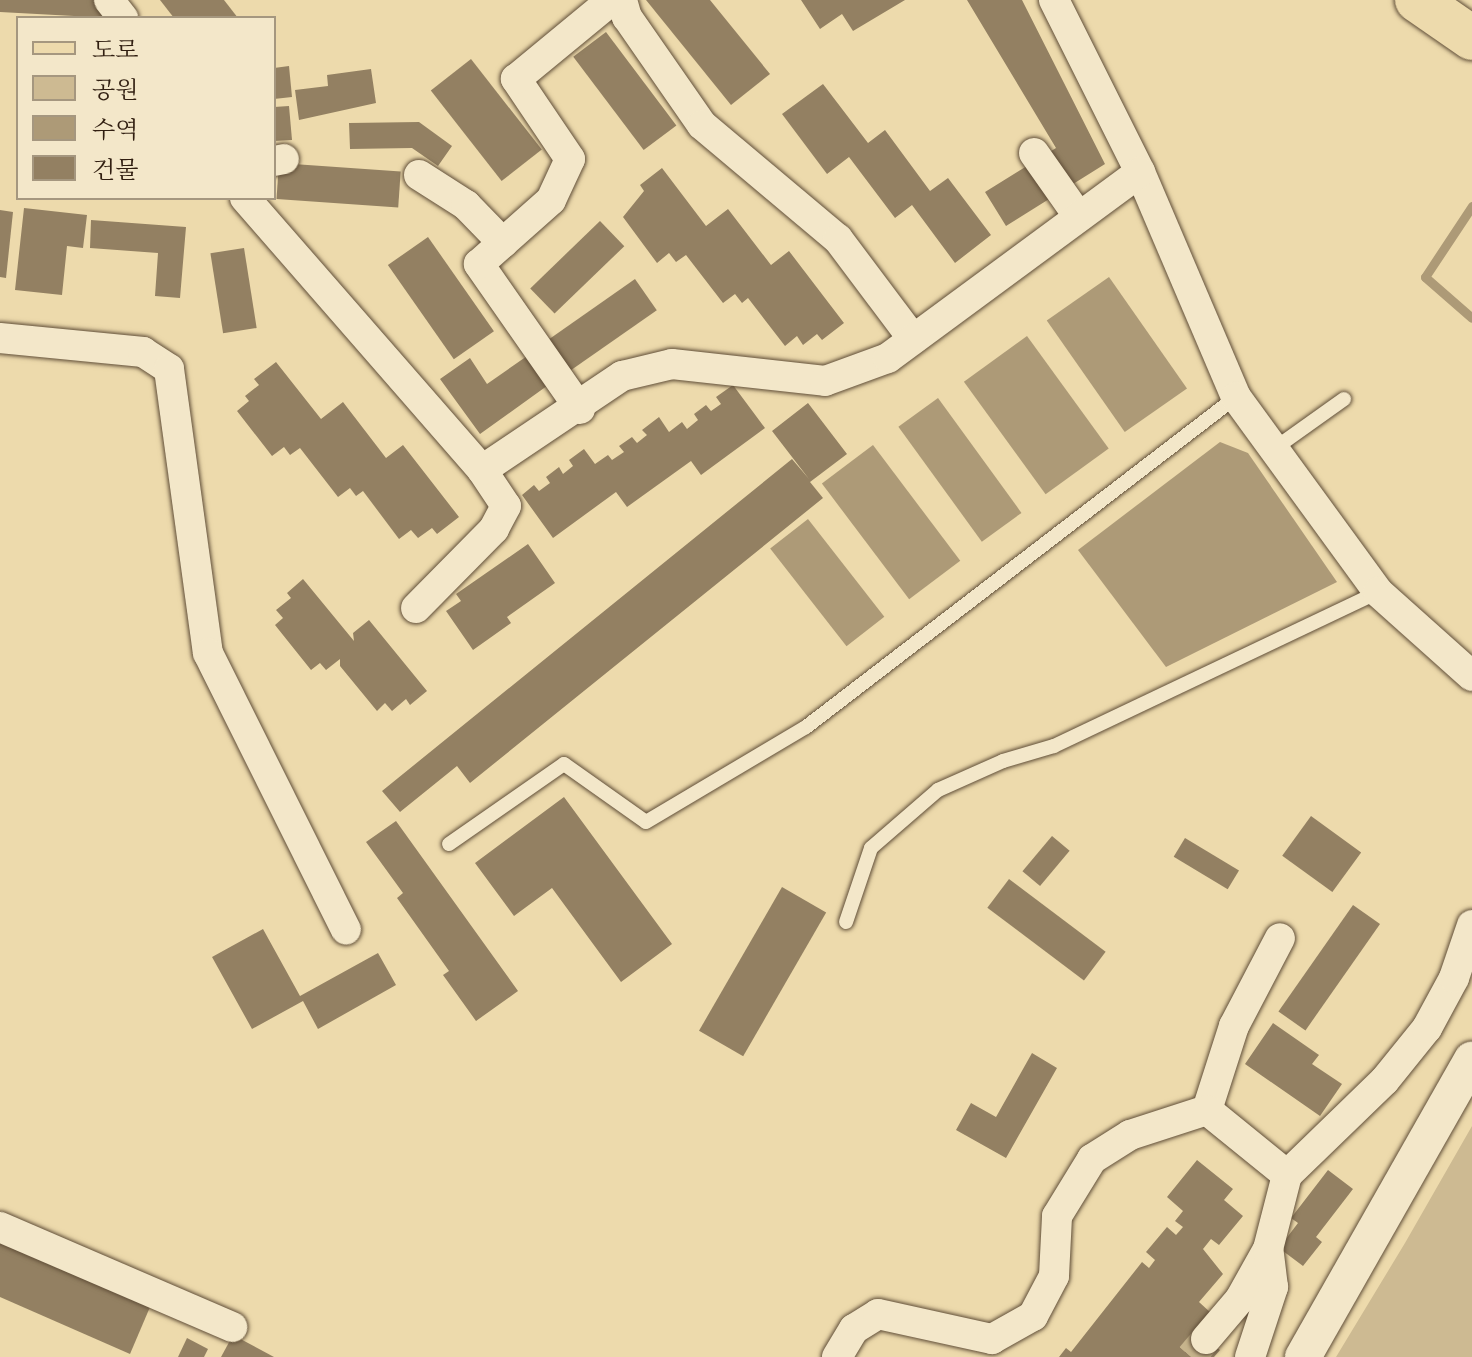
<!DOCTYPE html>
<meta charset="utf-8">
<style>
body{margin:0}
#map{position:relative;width:1472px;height:1357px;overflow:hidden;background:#eddaac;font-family:"Old Standard TT","Noto Serif KR",serif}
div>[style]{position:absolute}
.green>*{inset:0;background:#cdba92}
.water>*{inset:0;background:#ad9a77;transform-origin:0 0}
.stream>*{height:9px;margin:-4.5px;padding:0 4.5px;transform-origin:4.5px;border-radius:4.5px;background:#ad9a77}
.building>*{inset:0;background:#938062;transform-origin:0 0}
.minor-tunnel>*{height:30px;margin-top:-15px;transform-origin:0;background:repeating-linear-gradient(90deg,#c7b58d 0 30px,transparent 0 45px)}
.roads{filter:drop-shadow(0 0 2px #604e38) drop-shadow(0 0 2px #604e38)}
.service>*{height:14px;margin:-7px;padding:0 7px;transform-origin:7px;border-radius:7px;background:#f3e7c9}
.minor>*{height:30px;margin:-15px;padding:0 15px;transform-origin:15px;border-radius:15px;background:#f3e7c9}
.tertiary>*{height:36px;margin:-18px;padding:0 18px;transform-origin:18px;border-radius:18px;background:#f3e7c9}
.primary>*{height:44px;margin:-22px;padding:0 22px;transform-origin:22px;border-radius:22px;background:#eddaac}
span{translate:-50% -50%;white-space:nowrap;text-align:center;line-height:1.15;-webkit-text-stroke:6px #f3e7c9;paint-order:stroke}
.legend{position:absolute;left:16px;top:16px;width:260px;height:184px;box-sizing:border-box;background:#f3e7c9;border:2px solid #a5977f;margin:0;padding:10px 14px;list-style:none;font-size:24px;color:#311f11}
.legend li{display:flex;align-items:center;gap:16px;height:40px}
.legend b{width:40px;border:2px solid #a5977f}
</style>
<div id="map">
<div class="green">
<div style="clip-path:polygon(1472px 1126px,1472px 1357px,1336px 1357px,1405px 1243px)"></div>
</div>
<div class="water">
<div style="left:1109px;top:277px;width:136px;height:76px;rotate:55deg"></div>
<div style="left:1027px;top:336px;width:139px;height:78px;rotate:54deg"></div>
<div style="left:938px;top:398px;width:142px;height:49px;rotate:54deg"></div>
<div style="clip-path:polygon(1220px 442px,1248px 453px,1337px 582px,1166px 667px,1078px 550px)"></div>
<div style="left:873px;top:445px;width:145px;height:64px;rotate:53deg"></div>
<div style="left:808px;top:519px;width:124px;height:48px;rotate:52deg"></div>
</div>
<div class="stream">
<div style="left:1472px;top:206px;width:85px;rotate:123.5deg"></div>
<div style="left:1425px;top:277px;width:62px;rotate:41.1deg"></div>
</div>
<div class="building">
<div style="clip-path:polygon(0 0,101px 0,111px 18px,0 12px)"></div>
<div style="clip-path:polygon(160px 0,224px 0,238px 18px,174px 18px)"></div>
<div style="clip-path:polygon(646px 0,710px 0,770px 74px,731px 105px)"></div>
<div style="clip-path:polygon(801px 0,905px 0,853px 31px,842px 14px,820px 29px)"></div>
<div style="clip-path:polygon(967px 0,1022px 0,1105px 164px,1006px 226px,985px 192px,1056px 148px)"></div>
<div style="left:606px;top:32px;width:117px;height:41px;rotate:53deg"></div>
<div style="left:471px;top:59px;width:115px;height:51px;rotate:52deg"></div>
<div style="clip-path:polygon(289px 66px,292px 97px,274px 99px,274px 68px)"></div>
<div style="clip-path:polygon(371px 69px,376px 103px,299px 120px,295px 90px,328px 86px,327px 75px)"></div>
<div style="clip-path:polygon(823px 84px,868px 143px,885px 130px,930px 191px,948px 178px,991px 235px,955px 263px,912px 205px,895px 218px,849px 157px,827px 174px,782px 114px)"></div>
<div style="clip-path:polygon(289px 106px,292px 140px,274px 141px,274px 107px)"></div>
<div style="clip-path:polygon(419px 122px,452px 146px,438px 166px,412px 148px,350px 149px,349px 123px)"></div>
<div style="left:279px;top:163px;width:122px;height:36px;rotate:4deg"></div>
<div style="clip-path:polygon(662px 168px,706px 226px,728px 209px,771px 265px,789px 251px,844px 323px,822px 340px,817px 334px,803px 345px,797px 336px,785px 346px,748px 298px,742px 303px,735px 294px,723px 303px,686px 255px,676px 262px,669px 253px,657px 263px,623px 217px,644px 191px,640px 185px)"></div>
<div style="clip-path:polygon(24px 208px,87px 215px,83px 248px,67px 246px,62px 295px,15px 290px)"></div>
<div style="clip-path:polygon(0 210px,13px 212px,6px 278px,0 277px)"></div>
<div style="clip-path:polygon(91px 220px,186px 227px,180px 298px,155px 296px,158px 253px,90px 248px)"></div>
<div style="left:600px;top:221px;width:35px;height:97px;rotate:46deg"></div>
<div style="left:428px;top:237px;width:115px;height:49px;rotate:55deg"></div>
<div style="left:244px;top:248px;width:81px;height:34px;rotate:81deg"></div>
<div style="left:635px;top:279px;width:38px;height:108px;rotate:55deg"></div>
<div style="clip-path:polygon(530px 354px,551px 383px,480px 434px,440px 379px,470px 358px,487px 384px)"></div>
<div style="clip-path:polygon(276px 362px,321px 419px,343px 402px,386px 458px,403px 445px,459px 517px,437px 534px,432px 528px,418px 538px,411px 530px,399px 539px,363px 491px,356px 496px,350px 488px,338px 497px,300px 448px,290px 455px,284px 447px,272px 456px,237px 411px,249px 401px,245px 396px,259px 385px,254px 379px)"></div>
<div style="clip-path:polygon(733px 385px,765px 428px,701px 475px,691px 461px,627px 507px,616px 492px,553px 538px,522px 495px,534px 485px,539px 491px,550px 483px,546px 477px,559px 467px,563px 474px,573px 466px,569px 460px,584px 449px,595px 464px,608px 455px,612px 460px,624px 452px,619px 446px,632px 437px,637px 443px,647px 435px,642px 430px,659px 417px,669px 432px,682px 422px,687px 429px,698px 420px,694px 414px,706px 405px,711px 411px,721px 404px,716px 397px)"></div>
<div style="clip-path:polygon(808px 403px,847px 454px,810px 482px,823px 498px,470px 783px,457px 766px,400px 812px,382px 791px,792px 459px,809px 479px,772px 431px)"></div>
<div style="clip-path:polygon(528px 544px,555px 583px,507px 617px,511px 623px,473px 650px,446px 611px,461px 601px,456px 594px)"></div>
<div style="clip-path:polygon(303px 579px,354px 641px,353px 633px,369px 620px,427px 691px,410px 705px,406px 699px,392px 711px,385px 703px,377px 711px,340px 666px,340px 659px,326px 670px,320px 663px,311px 670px,275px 625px,283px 618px,276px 610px,291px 598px,287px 593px)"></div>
<div style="clip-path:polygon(564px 797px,672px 944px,621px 982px,552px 888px,514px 916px,475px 863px)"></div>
<div style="left:1311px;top:816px;width:62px;height:49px;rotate:36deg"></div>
<div style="clip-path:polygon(396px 821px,518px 991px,476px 1021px,443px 975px,449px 971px,397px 898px,403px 893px,366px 842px)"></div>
<div style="left:1052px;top:836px;width:23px;height:46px;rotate:40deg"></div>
<div style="left:1185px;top:838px;width:63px;height:22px;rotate:31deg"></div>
<div style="left:1009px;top:879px;width:121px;height:36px;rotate:37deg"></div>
<div style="left:782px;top:887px;width:51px;height:166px;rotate:30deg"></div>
<div style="left:1353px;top:905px;width:33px;height:130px;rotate:35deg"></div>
<div style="clip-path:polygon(263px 929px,300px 996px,378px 953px,396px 985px,318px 1029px,303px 1001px,252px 1029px,212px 957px)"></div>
<div style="clip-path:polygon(1273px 1023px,1319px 1055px,1312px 1064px,1342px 1084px,1320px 1116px,1245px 1064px)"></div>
<div style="clip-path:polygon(1032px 1053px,1057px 1068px,1006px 1158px,956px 1130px,971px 1103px,996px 1117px)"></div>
<div style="clip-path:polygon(1197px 1160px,1233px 1189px,1224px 1200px,1243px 1216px,1219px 1245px,1211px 1239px,1203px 1249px,1223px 1274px,1199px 1302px,1211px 1313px,1196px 1331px,1220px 1350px,1214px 1357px,1059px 1357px,1066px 1348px,1071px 1352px,1142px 1262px,1149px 1268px,1155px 1260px,1146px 1252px,1167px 1227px,1176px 1235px,1183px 1227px,1175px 1221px,1183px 1211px,1167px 1197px)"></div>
<div style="clip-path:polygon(1328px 1170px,1353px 1189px,1316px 1237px,1322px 1242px,1303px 1266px,1279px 1248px,1298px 1223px,1291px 1218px)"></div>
<div style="clip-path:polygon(0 1233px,153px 1300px,130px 1354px,0 1297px)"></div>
<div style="clip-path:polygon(233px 1335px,274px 1357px,221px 1357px)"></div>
<div style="clip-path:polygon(187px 1338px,208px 1349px,204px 1357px,178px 1357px)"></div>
</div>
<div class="minor-tunnel">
<div style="left:1191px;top:1357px;width:23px;rotate:-50deg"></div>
</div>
<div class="roads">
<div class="service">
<div style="left:1274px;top:449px;width:86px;rotate:-35.5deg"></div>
<div style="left:449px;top:844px;width:140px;rotate:-34.8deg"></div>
<div style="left:564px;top:764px;width:100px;rotate:35.3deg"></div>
<div style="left:646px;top:822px;width:186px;rotate:-30.7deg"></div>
<div style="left:806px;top:727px;width:542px;rotate:-37.5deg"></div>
<div style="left:846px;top:922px;width:78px;rotate:-71.3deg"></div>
<div style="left:871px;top:848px;width:89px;rotate:-40.9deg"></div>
<div style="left:938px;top:790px;width:71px;rotate:-24deg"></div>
<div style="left:1003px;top:761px;width:53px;rotate:-16.4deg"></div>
<div style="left:1054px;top:746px;width:359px;rotate:-25.4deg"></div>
</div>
<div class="minor">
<div style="left:109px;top:0;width:23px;rotate:52deg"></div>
<div style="left:622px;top:0;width:18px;rotate:74deg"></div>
<div style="left:627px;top:17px;width:131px;rotate:55.2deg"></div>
<div style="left:702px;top:125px;width:177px;rotate:40deg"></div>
<div style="left:838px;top:239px;width:125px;rotate:53.1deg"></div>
<div style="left:1054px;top:0;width:192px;rotate:63.4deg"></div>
<div style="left:1140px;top:172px;width:245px;rotate:66.9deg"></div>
<div style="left:1236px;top:397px;width:241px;rotate:53.9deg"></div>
<div style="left:1378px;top:592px;width:126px;rotate:41.8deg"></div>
<div style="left:1034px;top:153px;width:78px;rotate:54.9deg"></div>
<div style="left:274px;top:161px;width:10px;rotate:-11deg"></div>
<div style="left:419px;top:175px;width:56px;rotate:32.6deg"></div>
<div style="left:466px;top:205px;width:53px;rotate:45.8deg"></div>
<div style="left:245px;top:198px;width:361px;rotate:48.9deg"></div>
<div style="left:482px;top:470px;width:43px;rotate:56.3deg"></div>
<div style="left:506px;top:506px;width:26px;rotate:118deg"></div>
<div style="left:494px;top:529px;width:111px;rotate:134.6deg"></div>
<div style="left:0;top:338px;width:144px;rotate:5.6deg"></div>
<div style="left:143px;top:352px;width:31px;rotate:33deg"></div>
<div style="left:169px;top:369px;width:287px;rotate:82.2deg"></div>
<div style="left:208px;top:653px;width:309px;rotate:63.5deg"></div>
<div style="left:580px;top:409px;width:177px;rotate:-124.9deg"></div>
<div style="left:479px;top:264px;width:96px;rotate:-41.6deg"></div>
<div style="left:551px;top:200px;width:45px;rotate:-65.1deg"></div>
<div style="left:570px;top:159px;width:97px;rotate:-124deg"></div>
<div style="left:516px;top:79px;width:124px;rotate:-39.5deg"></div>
<div style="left:482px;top:470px;width:169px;rotate:-33.9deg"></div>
<div style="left:622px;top:376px;width:51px;rotate:-13.5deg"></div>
<div style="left:672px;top:364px;width:154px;rotate:6.3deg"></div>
<div style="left:825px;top:381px;width:67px;rotate:-20.1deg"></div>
<div style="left:888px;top:358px;width:313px;rotate:-36.4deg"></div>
<div style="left:1207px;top:1110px;width:88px;rotate:-72.2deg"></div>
<div style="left:1234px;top:1026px;width:99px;rotate:-62.4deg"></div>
<div style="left:0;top:1227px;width:253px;rotate:23.3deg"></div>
<div style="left:1206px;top:1339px;width:52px;rotate:-49.6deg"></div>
<div style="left:1240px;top:1299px;width:57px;rotate:-60.8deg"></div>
<div style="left:1268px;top:1249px;width:76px;rotate:-75.6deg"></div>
<div style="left:1287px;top:1175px;width:136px;rotate:-44.1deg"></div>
<div style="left:1385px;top:1080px;width:67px;rotate:-51.1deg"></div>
<div style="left:1427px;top:1028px;width:57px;rotate:-61.6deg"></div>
<div style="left:1454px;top:978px;width:56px;rotate:-71.2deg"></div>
<div style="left:837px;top:1357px;width:33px;rotate:-59deg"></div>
<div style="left:854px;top:1329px;width:28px;rotate:-32deg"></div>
<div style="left:878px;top:1314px;width:117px;rotate:12.4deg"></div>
<div style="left:992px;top:1339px;width:47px;rotate:-29.3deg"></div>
<div style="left:1033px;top:1316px;width:45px;rotate:-62.3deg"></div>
<div style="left:1054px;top:1276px;width:60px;rotate:-87.1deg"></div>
<div style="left:1057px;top:1216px;width:67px;rotate:-58.4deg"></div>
<div style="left:1092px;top:1159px;width:45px;rotate:-32.3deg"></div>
<div style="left:1130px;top:1135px;width:81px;rotate:-18deg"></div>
<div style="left:1207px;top:1110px;width:103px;rotate:39.1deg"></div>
<div style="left:1250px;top:1357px;width:74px;rotate:-71.8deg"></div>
<div style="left:1273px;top:1287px;width:38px;rotate:-97deg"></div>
</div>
<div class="tertiary">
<div style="left:1303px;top:1357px;width:342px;rotate:-60.4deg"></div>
</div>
<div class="primary">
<div style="left:1417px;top:0;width:67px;rotate:34.6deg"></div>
</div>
</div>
<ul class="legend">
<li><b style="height:10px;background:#eddaac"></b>도로</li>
<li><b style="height:22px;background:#cdba92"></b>공원</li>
<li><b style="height:22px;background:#ad9a77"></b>수역</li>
<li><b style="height:22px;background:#938062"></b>건물</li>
</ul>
</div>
